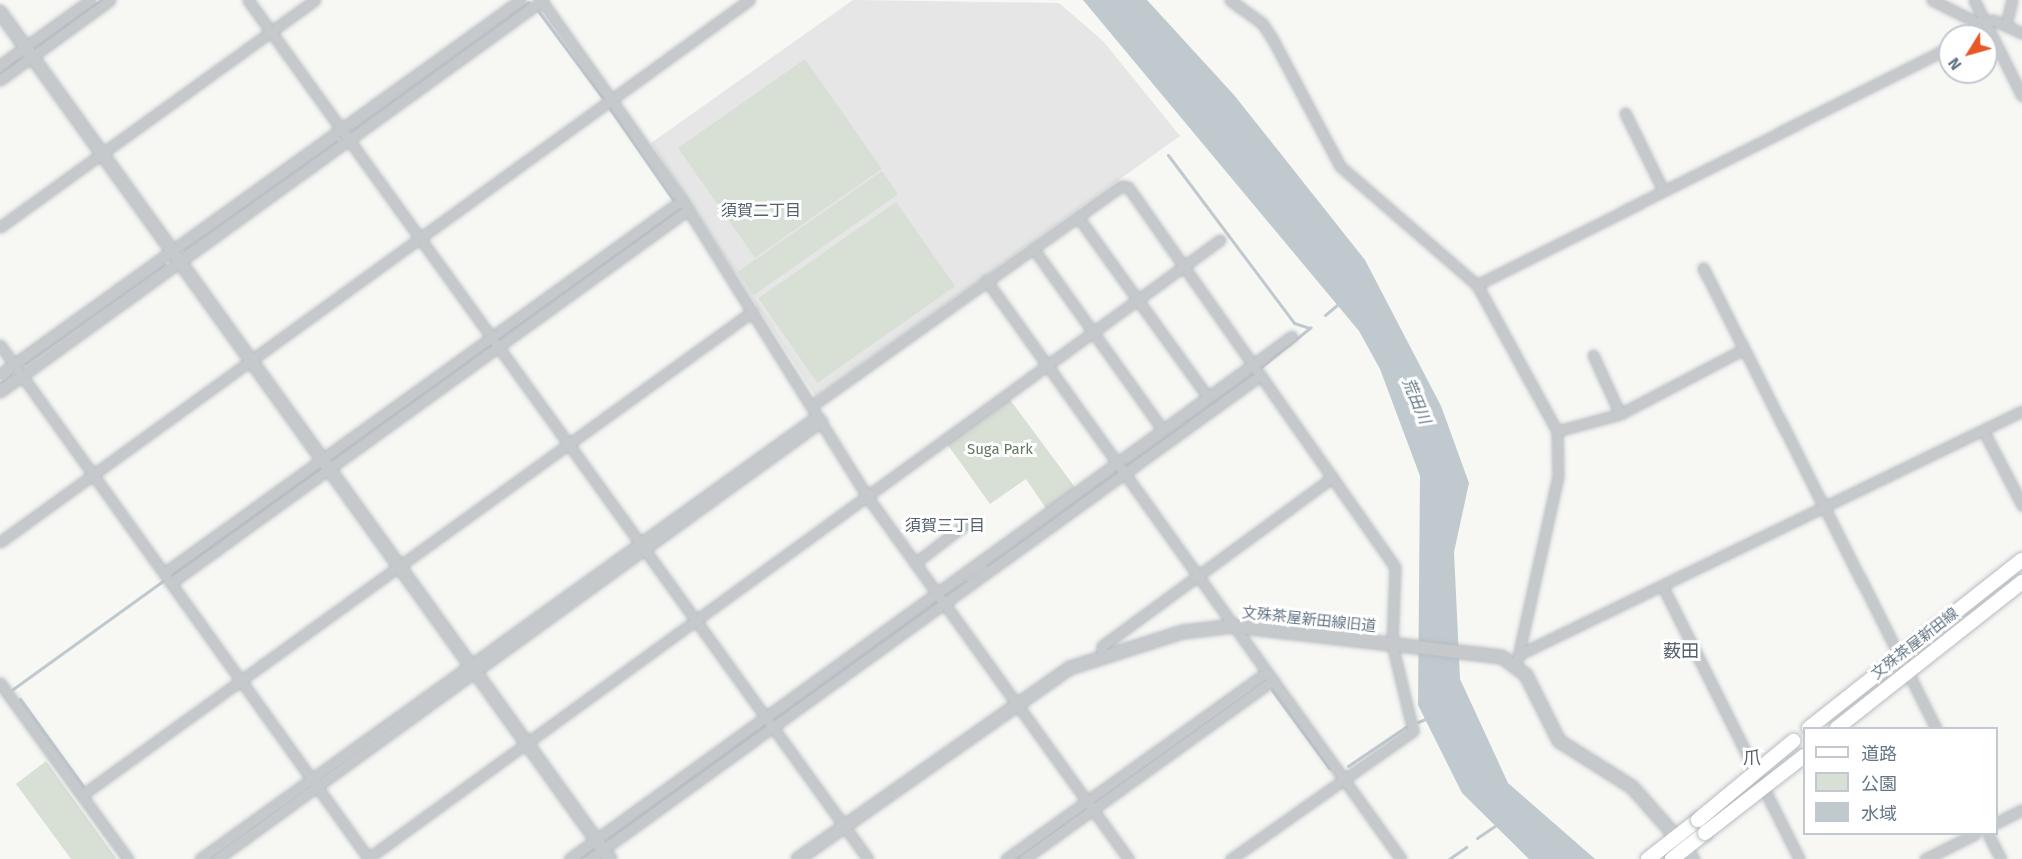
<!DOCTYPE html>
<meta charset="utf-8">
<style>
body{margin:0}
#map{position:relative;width:2022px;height:859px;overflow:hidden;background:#f7f7f4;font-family:"Fira Sans","Noto Sans JP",sans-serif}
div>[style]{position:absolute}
.built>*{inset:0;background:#e5e6e5}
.green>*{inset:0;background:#d8dfd5;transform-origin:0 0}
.water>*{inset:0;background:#bfc9ce}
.stream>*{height:3px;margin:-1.5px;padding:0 1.5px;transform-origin:1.5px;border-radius:1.5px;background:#bfc9ce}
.roads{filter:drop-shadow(0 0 2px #b7bcc1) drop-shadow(0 0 2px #b7bcc1)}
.minor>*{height:9px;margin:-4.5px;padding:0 4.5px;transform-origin:4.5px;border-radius:4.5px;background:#c5c9cc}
.tertiary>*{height:12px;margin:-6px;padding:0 6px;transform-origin:6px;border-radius:6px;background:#c5c9cc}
.secondary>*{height:14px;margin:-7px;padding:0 7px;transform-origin:7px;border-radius:7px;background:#fff}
.bridges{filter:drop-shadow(0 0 2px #b7bcc1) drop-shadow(0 0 2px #b7bcc1)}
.secondary-bridge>*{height:14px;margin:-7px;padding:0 7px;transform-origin:7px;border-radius:7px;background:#fff}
span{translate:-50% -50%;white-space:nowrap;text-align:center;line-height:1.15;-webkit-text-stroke:6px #fff;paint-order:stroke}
.park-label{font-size:15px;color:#657861}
.street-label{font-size:15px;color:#657686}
.neighbourhood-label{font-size:16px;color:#54606b}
.water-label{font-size:16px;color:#617882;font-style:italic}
.quarter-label{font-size:18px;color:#54606b}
.legend{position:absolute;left:1803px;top:727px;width:195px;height:108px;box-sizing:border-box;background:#fff;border:2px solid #c1c8cf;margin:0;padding:8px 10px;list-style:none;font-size:18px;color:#657686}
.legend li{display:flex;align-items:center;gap:12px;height:30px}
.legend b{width:30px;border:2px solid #c1c8cf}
.north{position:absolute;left:1938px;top:24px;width:60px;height:60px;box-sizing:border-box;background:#fff;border:2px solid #c1c8cf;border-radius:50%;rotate:233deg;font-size:16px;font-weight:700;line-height:24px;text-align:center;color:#657686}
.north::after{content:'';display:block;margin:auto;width:21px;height:27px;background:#e75824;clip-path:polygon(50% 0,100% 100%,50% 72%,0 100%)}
</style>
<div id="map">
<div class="built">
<div style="clip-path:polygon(853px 0,1059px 3px,1103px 41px,1180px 136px,816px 397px,651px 143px)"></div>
</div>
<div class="green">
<div style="left:805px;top:59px;width:134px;height:155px;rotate:55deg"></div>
<div style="left:882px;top:171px;width:28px;height:176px;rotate:55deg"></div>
<div style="left:896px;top:202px;width:103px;height:168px;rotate:55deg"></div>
<div style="clip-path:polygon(1008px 397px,1077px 490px,1047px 510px,1026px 479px,990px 504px,945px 441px)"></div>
<div style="clip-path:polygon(46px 761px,116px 858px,116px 859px,71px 859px,16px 784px)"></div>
</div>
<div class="water">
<div style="clip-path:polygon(1083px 0,1147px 0,1234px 95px,1365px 260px,1441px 406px,1469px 483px,1454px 552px,1460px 679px,1508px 783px,1595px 859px,1529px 859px,1462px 793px,1418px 705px,1420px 476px,1380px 369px,1359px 331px)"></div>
</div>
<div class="stream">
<div style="left:536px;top:8px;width:111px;rotate:53.4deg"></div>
<div style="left:38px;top:46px;width:78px;rotate:-36.1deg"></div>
<div style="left:0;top:73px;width:22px;rotate:-36deg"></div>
<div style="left:610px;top:109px;width:112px;rotate:55.2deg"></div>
<div style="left:352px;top:130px;width:218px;rotate:-35.9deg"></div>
<div style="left:1168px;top:155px;width:210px;rotate:53.1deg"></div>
<div style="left:1294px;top:323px;width:16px;rotate:18deg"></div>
<div style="left:184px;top:250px;width:188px;rotate:-35.5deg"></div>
<div style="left:1325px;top:315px;width:17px;rotate:-40deg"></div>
<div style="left:497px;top:339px;width:217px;rotate:-35.8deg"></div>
<div style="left:25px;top:364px;width:172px;rotate:-35.5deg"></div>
<div style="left:1260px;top:368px;width:65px;rotate:-38.8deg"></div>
<div style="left:0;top:383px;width:14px;rotate:-36deg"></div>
<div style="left:334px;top:457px;width:193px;rotate:-35.9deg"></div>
<div style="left:1125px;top:466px;width:158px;rotate:-36deg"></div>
<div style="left:987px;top:566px;width:160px;rotate:-36.1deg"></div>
<div style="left:171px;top:575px;width:180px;rotate:-35.7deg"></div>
<div style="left:946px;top:595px;width:24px;rotate:-35deg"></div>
<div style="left:13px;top:689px;width:186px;rotate:-35.8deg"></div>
<div style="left:1272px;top:690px;width:97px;rotate:53.8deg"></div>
<div style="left:20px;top:699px;width:107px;rotate:54.1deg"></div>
<div style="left:772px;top:721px;width:203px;rotate:-36deg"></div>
<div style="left:1418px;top:722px;width:11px;rotate:-22deg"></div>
<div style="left:1348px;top:766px;width:71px;rotate:-34.1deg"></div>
<div style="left:1098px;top:799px;width:193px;rotate:-35.7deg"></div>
<div style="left:609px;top:838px;width:191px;rotate:-35.9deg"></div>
<div style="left:1477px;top:838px;width:25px;rotate:-34deg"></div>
<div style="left:580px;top:859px;width:14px;rotate:-36deg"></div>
<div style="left:1015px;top:859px;width:82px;rotate:-36deg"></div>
<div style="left:1449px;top:859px;width:21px;rotate:-35deg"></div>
</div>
<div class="roads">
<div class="minor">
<div style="left:248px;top:0;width:1059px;rotate:54.18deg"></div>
<div style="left:541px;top:0;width:245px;rotate:54.8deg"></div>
<div style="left:682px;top:200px;width:348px;rotate:58deg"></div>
<div style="left:866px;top:495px;width:449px;rotate:54.2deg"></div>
<div style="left:1230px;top:0;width:39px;rotate:36deg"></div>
<div style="left:1262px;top:23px;width:20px;rotate:57deg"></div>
<div style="left:1273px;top:40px;width:143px;rotate:62deg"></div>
<div style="left:1340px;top:166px;width:181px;rotate:41deg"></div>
<div style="left:1477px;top:285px;width:166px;rotate:61.3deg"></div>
<div style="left:1557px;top:431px;width:45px;rotate:88.7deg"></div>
<div style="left:1558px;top:476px;width:194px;rotate:102.5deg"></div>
<div style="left:1932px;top:0;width:63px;rotate:26.6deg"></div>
<div style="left:1974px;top:0;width:107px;rotate:63.4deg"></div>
<div style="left:1985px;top:22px;width:8px;rotate:-14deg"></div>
<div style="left:1993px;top:20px;width:32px;rotate:24deg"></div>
<div style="left:2006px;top:25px;width:26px;rotate:-77deg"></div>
<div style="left:1972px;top:36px;width:18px;rotate:-27deg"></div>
<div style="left:0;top:65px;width:111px;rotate:-35.8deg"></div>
<div style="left:0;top:80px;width:136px;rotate:-36deg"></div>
<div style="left:1625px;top:113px;width:86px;rotate:63.7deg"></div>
<div style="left:1078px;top:217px;width:222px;rotate:54.2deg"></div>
<div style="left:0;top:227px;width:388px;rotate:-35.8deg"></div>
<div style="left:1033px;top:248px;width:224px;rotate:54.5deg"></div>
<div style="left:1703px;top:268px;width:516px;rotate:63.14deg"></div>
<div style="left:986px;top:280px;width:712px;rotate:54.37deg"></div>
<div style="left:1477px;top:285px;width:530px;rotate:-26.71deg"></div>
<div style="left:0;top:345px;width:633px;rotate:54.33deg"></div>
<div style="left:1593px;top:355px;width:65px;rotate:65.4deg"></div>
<div style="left:0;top:374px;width:641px;rotate:-35.72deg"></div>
<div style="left:0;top:392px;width:670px;rotate:-35.83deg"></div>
<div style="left:813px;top:405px;width:378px;rotate:-35.4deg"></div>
<div style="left:1121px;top:186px;width:7px;rotate:8deg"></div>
<div style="left:1128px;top:187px;width:464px;rotate:54.9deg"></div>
<div style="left:1395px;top:567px;width:77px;rotate:92.2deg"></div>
<div style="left:1392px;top:644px;width:89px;rotate:76.4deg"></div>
<div style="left:1413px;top:731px;width:223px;rotate:144.9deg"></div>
<div style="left:1983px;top:430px;width:85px;rotate:62.5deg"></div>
<div style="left:1557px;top:431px;width:65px;rotate:-15.1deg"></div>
<div style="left:1620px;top:414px;width:140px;rotate:-27.7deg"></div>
<div style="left:0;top:542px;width:925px;rotate:-35.89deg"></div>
<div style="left:915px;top:563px;width:66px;rotate:-37.6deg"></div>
<div style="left:164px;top:573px;width:638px;rotate:-35.76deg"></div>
<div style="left:171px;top:583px;width:638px;rotate:-35.81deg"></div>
<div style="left:1664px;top:589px;width:302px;rotate:63.4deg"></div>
<div style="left:1522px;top:653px;width:555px;rotate:-25.83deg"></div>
<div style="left:1101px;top:655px;width:9px;rotate:-84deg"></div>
<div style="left:1102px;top:646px;width:286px;rotate:-36.2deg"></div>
<div style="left:0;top:683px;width:218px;rotate:54deg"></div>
<div style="left:82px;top:795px;width:827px;rotate:-35.8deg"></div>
<div style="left:1996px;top:823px;width:29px;rotate:-27deg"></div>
<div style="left:1988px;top:834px;width:28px;rotate:63deg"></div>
<div style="left:1686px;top:848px;width:14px;rotate:54deg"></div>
<div style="left:200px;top:859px;width:760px;rotate:-35.68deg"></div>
<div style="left:217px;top:859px;width:747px;rotate:-35.9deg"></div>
<div style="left:367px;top:859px;width:1054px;rotate:-35.97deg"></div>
<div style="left:569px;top:859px;width:892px;rotate:-35.88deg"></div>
<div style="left:590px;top:859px;width:827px;rotate:-35.8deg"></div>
<div style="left:1006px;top:859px;width:321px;rotate:-35.6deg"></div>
<div style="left:1024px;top:859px;width:307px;rotate:-35.7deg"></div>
<div style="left:1925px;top:859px;width:56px;rotate:-26.6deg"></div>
</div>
<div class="tertiary">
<div style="left:0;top:12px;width:1044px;rotate:54.24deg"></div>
<div style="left:798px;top:859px;width:332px;rotate:-35.1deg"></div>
<div style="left:1070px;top:668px;width:119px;rotate:-17.7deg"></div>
<div style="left:1183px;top:632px;width:51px;rotate:-6.7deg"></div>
<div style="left:1234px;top:626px;width:270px;rotate:6.6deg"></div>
<div style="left:1502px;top:657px;width:30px;rotate:37deg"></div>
<div style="left:1526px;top:675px;width:74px;rotate:63.4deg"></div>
<div style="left:1559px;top:741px;width:86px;rotate:32.2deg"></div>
<div style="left:1632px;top:787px;width:81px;rotate:48.5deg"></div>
</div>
<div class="secondary">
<div style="left:1809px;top:728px;width:271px;rotate:-38.3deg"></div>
<div style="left:1837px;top:728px;width:236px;rotate:-38.3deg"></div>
<div style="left:1648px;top:859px;width:63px;rotate:-38deg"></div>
<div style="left:1672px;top:859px;width:42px;rotate:-38.2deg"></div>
</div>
</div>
<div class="bridges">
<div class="secondary-bridge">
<div style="left:1698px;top:820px;width:124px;rotate:-39.7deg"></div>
<div style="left:1705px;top:833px;width:125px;rotate:-37.9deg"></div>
</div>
</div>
<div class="park-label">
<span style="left:1000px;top:450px">Suga Park</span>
</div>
<div class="street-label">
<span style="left:1309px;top:620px;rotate:6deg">文殊茶屋新田線旧道</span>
<span style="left:1915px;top:644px;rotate:-38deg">文殊茶屋新田線</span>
</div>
<div class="neighbourhood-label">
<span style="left:761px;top:211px">須賀二丁目</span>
<span style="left:945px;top:526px">須賀三丁目</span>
</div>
<div class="water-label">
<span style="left:1416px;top:401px;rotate:67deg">荒田川</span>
</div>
<div class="quarter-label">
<span style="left:1681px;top:651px">薮田</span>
<span style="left:1752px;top:758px">爪</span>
</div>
<ul class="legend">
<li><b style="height:8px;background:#fff"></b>道路</li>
<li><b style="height:16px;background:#d8dfd5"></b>公園</li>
<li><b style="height:16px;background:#bfc9ce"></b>水域</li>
</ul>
<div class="north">N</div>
</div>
